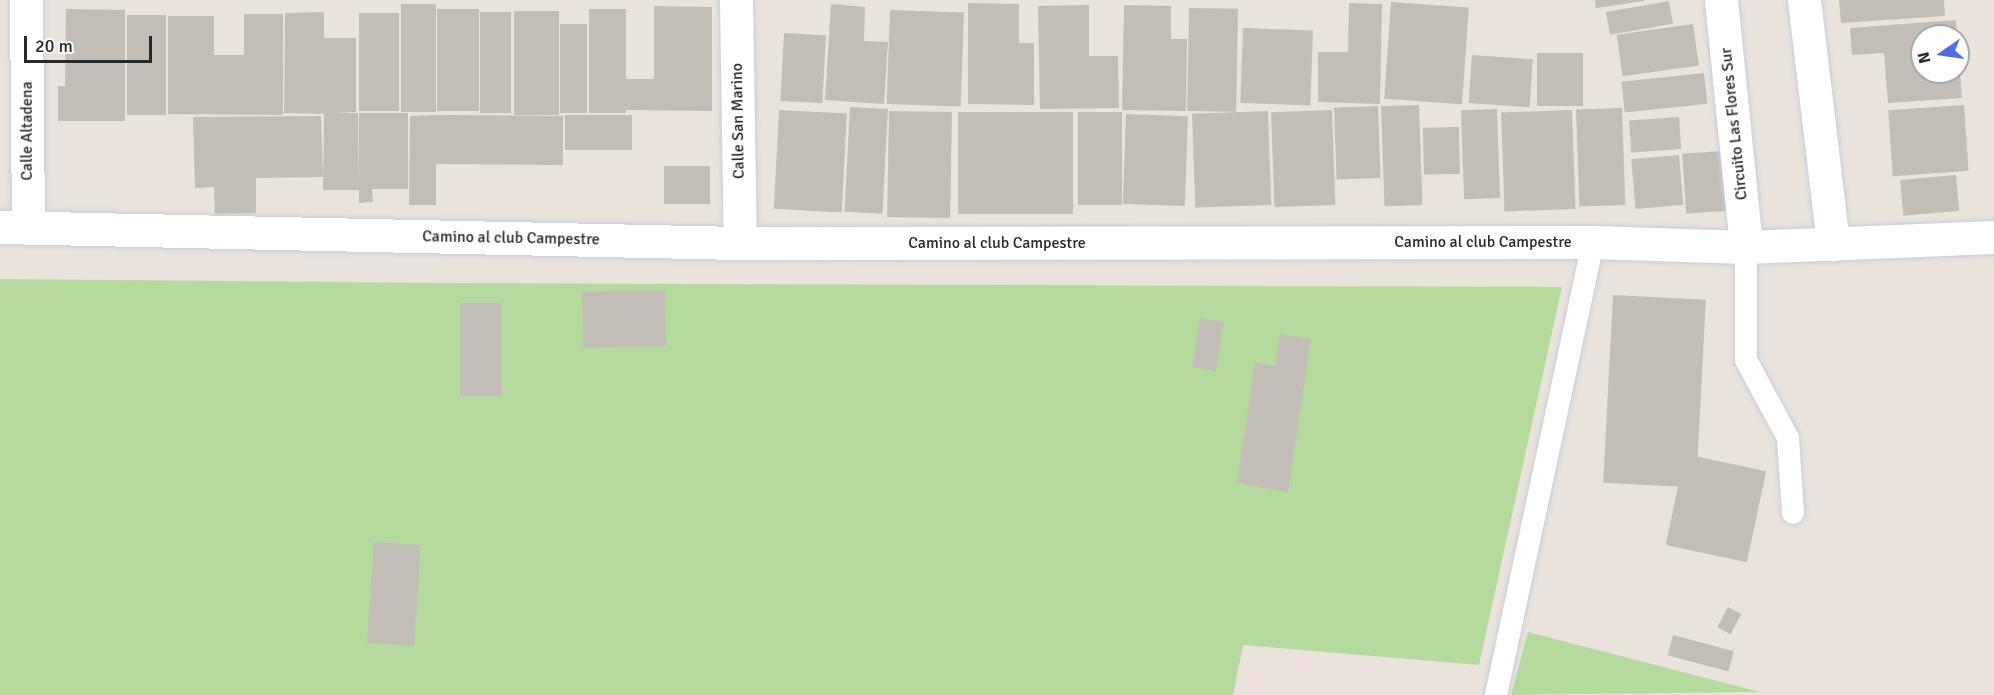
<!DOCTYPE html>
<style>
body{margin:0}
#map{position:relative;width:1994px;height:695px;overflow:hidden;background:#e9e3dc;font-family:Signika,sans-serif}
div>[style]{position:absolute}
.green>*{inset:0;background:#b4da9e}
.building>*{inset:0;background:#c2bdb7;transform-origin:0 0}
.roads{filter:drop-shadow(0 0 2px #cacdd9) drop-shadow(0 0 2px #cacdd9)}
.lane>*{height:22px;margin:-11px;padding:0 11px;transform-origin:11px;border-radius:11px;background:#fff}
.street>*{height:33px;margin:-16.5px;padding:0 16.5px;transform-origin:16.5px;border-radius:16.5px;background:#fff}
.secondary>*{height:33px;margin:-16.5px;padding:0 16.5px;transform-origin:16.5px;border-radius:16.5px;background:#fff}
span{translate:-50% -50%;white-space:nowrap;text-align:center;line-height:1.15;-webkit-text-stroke:4.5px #fff;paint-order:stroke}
.street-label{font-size:16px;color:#282828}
.north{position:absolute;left:1910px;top:24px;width:60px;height:60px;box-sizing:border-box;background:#fff;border:2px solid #a9a9a9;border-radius:50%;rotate:257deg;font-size:16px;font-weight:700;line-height:24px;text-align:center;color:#282828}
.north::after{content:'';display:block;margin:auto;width:21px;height:27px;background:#4d6ee4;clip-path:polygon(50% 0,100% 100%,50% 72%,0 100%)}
.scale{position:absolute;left:24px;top:36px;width:128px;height:27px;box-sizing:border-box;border:3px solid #282828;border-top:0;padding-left:8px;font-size:18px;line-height:21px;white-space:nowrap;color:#282828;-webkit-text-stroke:4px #fff;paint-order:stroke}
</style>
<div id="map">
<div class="green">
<div style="clip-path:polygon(0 279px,442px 283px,1562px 287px,1479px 665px,1243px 645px,1233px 695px,0 695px)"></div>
<div style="clip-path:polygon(1528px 632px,1760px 692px,1511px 695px)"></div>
</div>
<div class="building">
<div style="clip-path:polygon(1595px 0,1644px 0,1644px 1px,1596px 8px)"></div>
<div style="clip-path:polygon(1839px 0,1944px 0,1945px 16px,1841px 23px)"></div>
<div style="left:1669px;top:1px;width:23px;height:64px;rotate:80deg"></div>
<div style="left:1391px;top:2px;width:78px;height:97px;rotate:4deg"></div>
<div style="clip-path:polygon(968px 3px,1019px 4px,1019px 43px,1034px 43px,1034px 105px,968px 104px)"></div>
<div style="clip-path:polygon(1349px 3px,1382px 4px,1380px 104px,1318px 102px,1318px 52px,1348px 52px)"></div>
<div style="left:401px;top:4px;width:35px;height:108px"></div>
<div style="clip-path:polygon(831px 4px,865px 7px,864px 41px,888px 42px,884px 104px,825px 100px)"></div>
<div style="clip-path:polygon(1089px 5px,1089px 56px,1118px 56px,1119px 108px,1040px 109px,1038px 6px)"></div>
<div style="clip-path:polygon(1124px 5px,1171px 6px,1171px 39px,1187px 39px,1186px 111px,1122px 110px)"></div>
<div style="clip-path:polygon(654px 6px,712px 7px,712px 111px,626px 110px,626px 79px,654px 79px)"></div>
<div style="left:1189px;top:8px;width:49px;height:103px;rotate:1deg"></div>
<div style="clip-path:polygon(66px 9px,125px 10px,125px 121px,58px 121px,58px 86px,65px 86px)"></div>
<div style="left:437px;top:9px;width:42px;height:102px"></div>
<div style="left:589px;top:9px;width:37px;height:104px"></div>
<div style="left:890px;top:10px;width:74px;height:94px;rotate:2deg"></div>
<div style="left:514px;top:11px;width:45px;height:104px"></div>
<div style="clip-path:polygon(324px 12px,324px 38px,356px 38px,356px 112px,332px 113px,358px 113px,358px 181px,359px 113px,408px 113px,408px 189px,372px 189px,373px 202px,359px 203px,359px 190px,323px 190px,324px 114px,284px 113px,285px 13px)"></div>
<div style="left:480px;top:12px;width:31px;height:101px"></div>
<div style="left:359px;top:13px;width:40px;height:98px"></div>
<div style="clip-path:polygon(244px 14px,283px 14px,283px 115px,168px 114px,168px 16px,214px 16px,214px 55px,244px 55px)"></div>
<div style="left:166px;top:15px;width:100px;height:39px;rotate:90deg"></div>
<div style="clip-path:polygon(1956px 20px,1957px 36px,1922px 36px,1922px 72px,1960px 72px,1962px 98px,1888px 103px,1884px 53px,1852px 55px,1850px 28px)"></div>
<div style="left:560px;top:24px;width:27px;height:89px"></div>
<div style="left:1693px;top:24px;width:42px;height:77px;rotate:82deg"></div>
<div style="left:1243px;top:28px;width:70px;height:75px;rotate:2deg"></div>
<div style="left:784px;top:33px;width:42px;height:68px;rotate:3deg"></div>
<div style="left:1537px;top:53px;width:46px;height:53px"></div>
<div style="left:1472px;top:55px;width:61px;height:48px;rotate:4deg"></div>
<div style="left:1704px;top:73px;width:31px;height:83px;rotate:84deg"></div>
<div style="left:1419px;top:105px;width:100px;height:38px;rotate:88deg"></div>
<div style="left:1964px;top:105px;width:66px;height:76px;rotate:86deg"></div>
<div style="left:1378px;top:106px;width:72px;height:44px;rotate:88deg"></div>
<div style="left:850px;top:107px;width:38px;height:105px;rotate:3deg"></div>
<div style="left:1622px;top:108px;width:97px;height:46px;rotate:88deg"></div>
<div style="left:1497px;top:109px;width:89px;height:36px;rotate:88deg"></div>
<div style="left:779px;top:110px;width:68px;height:99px;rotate:3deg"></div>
<div style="left:1332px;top:110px;width:95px;height:61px;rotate:88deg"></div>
<div style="left:1572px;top:110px;width:99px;height:71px;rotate:88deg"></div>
<div style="left:889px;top:111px;width:63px;height:106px;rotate:1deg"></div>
<div style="left:1268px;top:111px;width:94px;height:76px;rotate:88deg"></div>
<div style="left:958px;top:112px;width:115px;height:102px"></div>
<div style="left:1078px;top:112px;width:44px;height:93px"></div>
<div style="left:1126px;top:114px;width:62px;height:90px;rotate:2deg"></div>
<div style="clip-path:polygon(437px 115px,563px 116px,563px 165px,436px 164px,436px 205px,409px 205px,410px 116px)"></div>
<div style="left:565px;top:115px;width:67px;height:35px"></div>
<div style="clip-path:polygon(321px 116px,323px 177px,256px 178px,256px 213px,215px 214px,214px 187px,195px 188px,193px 117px)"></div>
<div style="left:1679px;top:117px;width:32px;height:50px;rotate:86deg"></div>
<div style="left:1459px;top:127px;width:47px;height:36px;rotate:89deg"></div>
<div style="left:1723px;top:151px;width:60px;height:41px;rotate:86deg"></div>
<div style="left:1679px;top:155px;width:50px;height:48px;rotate:85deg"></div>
<div style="left:664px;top:166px;width:46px;height:38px"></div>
<div style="left:1956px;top:175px;width:36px;height:56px;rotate:85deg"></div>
<div style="left:665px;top:290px;width:56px;height:83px;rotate:89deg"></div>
<div style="left:1613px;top:295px;width:93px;height:188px;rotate:3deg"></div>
<div style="left:460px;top:303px;width:42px;height:93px"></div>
<div style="left:1200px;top:318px;width:24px;height:50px;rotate:9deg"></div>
<div style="clip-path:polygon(1280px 334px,1311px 339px,1288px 492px,1237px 483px,1255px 363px,1275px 366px)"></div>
<div style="left:1685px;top:454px;width:83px;height:93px;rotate:12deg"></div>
<div style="left:374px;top:542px;width:47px;height:101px;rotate:4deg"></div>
<div style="left:1728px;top:607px;width:15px;height:23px;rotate:28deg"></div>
<div style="left:1673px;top:635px;width:63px;height:21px;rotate:15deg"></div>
</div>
<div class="roads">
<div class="lane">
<div style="left:1746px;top:247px;width:113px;rotate:90deg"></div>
<div style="left:1746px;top:360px;width:89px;rotate:61.7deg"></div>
<div style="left:1788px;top:438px;width:75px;rotate:86.2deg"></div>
<div style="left:1496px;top:695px;width:463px;rotate:-77.9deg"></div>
</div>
<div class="street">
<div style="left:26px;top:0;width:227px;rotate:89.5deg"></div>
<div style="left:736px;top:0;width:243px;rotate:89.1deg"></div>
<div style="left:1721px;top:0;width:248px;rotate:84.2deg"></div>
<div style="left:1804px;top:0;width:246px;rotate:83.2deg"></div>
</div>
<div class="secondary">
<div style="left:0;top:227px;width:740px;rotate:1.24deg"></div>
<div style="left:740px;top:243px;width:853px;rotate:-0.07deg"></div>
<div style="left:1593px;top:242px;width:153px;rotate:1.9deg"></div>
<div style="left:1746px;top:247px;width:248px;rotate:-2.3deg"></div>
</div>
</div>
<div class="street-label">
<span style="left:738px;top:121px;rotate:-91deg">Calle San Marino</span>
<span style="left:1734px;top:124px;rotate:-96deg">Circuito Las Flores Sur</span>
<span style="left:27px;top:131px;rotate:-90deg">Calle Altadena</span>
<span style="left:511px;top:238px;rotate:1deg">Camino al club Campestre</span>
<span style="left:1483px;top:242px">Camino al club Campestre</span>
<span style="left:997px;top:243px">Camino al club Campestre</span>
</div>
<div class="north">N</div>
<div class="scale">20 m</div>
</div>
